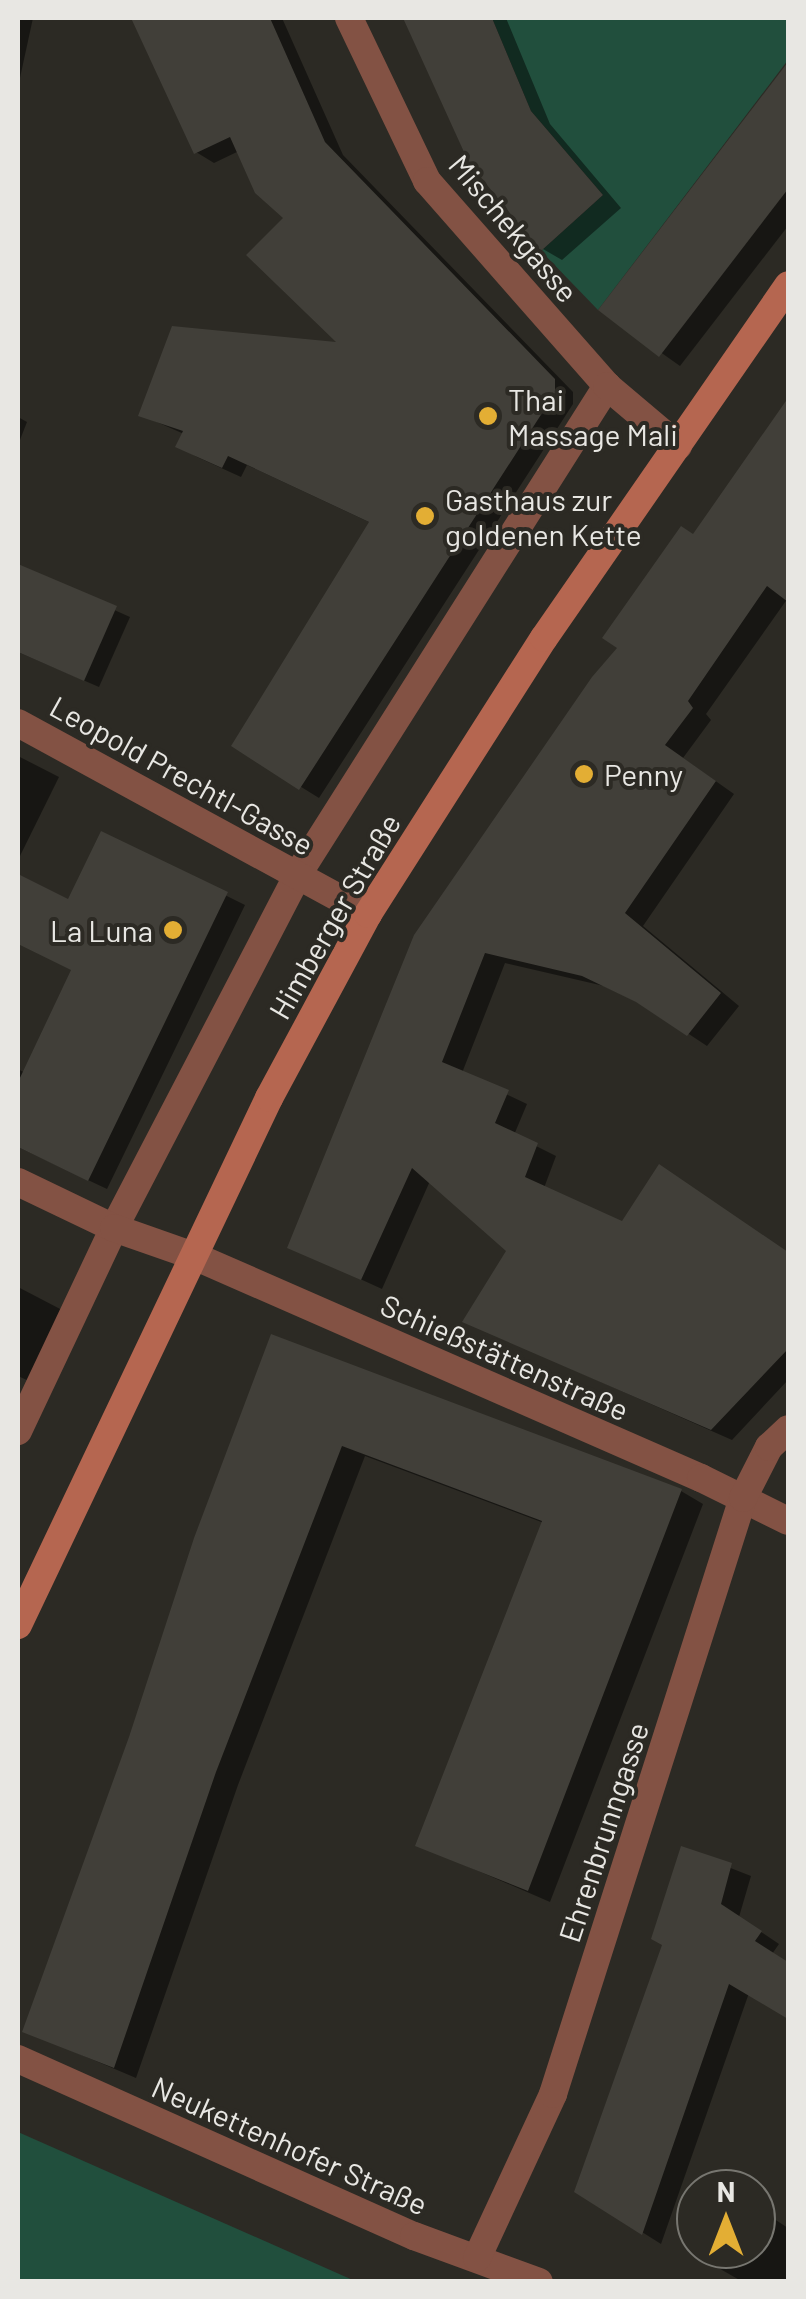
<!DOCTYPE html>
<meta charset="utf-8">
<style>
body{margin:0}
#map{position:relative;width:806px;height:2299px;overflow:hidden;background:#2c2a24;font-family:Barlow,sans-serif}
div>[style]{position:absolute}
.green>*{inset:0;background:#214f3d}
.shadow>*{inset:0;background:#0007}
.building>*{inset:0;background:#413f39}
.service>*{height:28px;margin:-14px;padding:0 14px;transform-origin:14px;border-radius:14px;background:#835244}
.minor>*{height:28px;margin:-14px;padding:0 14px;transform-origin:14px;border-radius:14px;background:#835244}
.secondary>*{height:28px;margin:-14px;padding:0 14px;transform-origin:14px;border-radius:14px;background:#b56650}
.dots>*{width:28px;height:28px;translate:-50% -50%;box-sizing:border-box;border:5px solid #2c2a24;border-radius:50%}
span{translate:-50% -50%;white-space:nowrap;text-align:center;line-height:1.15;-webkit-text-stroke:8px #2c2a24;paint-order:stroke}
.street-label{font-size:30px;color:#e8e7e3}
.poi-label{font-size:30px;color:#e8e7e3}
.left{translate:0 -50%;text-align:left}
.right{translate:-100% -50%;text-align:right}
.frame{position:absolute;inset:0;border:20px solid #e8e7e3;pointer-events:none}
.north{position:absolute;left:676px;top:2169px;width:100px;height:100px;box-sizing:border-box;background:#2c2a24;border:2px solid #777670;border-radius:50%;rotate:0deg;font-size:28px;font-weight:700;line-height:40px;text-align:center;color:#e8e7e3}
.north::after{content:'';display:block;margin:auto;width:35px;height:45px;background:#e3ae34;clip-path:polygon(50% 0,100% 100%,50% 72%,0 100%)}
</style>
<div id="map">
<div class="green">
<div style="clip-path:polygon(492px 18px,788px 18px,788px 60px,598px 310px,541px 251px,603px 195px,531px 111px)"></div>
<div style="clip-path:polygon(18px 2132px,355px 2281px,18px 2281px)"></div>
</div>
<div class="shadow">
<div style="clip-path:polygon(18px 18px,33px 18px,18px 87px)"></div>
<div style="clip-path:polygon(134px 18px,282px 18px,343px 155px,573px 392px,573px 404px,319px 798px,235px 746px,371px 523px,247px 465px,241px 477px,197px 457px,178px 446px,184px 434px,141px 415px,342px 345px,287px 218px,239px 151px,214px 163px,196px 152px)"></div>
<div style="clip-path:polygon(406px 18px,506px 18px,550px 124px,621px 208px,562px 260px,543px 249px,471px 162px)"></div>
<div style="clip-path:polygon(788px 63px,788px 226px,680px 366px,601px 310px)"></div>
<div style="clip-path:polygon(788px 402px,788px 598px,706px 714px,711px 720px,683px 758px,734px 794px,643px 926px,739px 1006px,707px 1046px,648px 1007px,604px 986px,505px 963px,462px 1073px,527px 1104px,514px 1135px,556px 1156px,544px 1188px,623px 1224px,679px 1179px,788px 1253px,788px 1380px,732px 1440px,466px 1322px,510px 1250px,430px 1181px,382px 1289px,290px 1247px,621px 648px)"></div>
<div style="clip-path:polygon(18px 417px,27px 422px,18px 445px)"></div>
<div style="clip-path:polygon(18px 567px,130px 617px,99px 687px,18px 652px)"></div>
<div style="clip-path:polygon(18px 756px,59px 777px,18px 860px)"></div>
<div style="clip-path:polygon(102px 834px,245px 905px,107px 1189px,18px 1147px,18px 1069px,25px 1073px,74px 970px,18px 942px,18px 877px,69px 902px)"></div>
<div style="clip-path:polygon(18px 1287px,64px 1311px,31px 1382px,18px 1376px)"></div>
<div style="clip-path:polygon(273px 1337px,681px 1491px,703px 1504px,550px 1902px,418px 1845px,544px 1523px,365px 1456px,238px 1785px,136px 2078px,25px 2031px)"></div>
<div style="clip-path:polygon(682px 1849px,751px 1876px,739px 1917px,779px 1944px,772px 1954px,788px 1964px,788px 2016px,749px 1993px,661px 2244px,577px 2191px,665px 1944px)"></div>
<div style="clip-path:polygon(756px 2207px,788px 2228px,788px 2282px,743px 2282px,708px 2262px,717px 2249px,756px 2249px)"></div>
</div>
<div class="building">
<div style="clip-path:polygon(131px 18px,270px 18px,325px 142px,555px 379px,555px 393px,299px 790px,231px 746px,369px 522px,228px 456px,222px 468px,175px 447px,183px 431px,138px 416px,172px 326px,336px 342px,246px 255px,283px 218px,255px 193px,230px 137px,194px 154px)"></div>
<div style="clip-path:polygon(403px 18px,492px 18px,531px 111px,603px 195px,541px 251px,469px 163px)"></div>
<div style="clip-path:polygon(788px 62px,788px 189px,659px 357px,598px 310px)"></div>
<div style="clip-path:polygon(788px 398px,788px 602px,767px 586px,688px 701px,693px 708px,665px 745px,716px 781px,625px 913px,721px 993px,687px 1036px,636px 1002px,582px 976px,485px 953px,442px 1062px,509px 1090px,495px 1123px,538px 1143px,525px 1177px,622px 1221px,659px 1164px,788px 1252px,788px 1349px,711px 1430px,462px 1322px,506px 1251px,412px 1168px,361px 1280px,287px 1248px,414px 935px,592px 677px,617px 648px,602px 638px,681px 526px,693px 534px)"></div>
<div style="clip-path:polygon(18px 564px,117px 606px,84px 681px,18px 652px)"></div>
<div style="clip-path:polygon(101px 831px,228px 892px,88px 1181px,18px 1147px,18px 1082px,71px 970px,18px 944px,18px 874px,68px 899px)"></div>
<div style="clip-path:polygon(271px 1334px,682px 1489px,528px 1891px,415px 1846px,542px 1521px,342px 1446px,216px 1772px,114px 2068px,22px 2032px,129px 1737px,194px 1538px)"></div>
<div style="clip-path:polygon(681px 1846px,732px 1863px,721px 1904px,762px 1931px,755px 1941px,788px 1962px,788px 2019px,729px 1984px,642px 2235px,574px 2192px,662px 1945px,651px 1939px)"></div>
</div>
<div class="service">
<div style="left:18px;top:1431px;width:225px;rotate:-64.7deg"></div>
<div style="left:114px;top:1228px;width:399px;rotate:-62.5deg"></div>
<div style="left:298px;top:874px;width:578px;rotate:-57.66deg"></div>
</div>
<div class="minor">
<div style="left:349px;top:18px;width:181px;rotate:64.4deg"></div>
<div style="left:427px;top:181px;width:273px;rotate:48.7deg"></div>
<div style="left:607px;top:386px;width:93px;rotate:40.2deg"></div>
<div style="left:18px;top:723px;width:399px;rotate:28.6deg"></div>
<div style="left:18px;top:1182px;width:106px;rotate:25.6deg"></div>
<div style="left:114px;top:1228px;width:85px;rotate:19.3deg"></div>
<div style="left:194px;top:1256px;width:553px;rotate:23.65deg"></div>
<div style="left:701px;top:1478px;width:97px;rotate:26.3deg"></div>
<div style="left:18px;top:2059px;width:434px;rotate:24.1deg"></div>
<div style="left:414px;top:2236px;width:133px;rotate:20.2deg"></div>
<div style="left:477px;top:2258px;width:181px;rotate:-65.1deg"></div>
<div style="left:553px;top:2094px;width:626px;rotate:-72.32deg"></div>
<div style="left:743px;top:1498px;width:57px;rotate:-63deg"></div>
<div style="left:769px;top:1447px;width:26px;rotate:-43deg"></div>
</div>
<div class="secondary">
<div style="left:18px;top:1625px;width:584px;rotate:-64.53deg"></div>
<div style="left:269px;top:1098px;width:209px;rotate:-61.7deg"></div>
<div style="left:368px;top:914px;width:327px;rotate:-57.5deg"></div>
<div style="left:544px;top:638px;width:429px;rotate:-55.3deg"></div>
</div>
<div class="dots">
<div style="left:488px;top:416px;background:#e3ae34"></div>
<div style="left:425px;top:516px;background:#e3ae34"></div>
<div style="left:584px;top:774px;background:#e3ae34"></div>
<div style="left:173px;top:930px;background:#e3ae34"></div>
</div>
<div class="street-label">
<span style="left:514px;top:228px;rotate:50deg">Mischekgasse</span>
<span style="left:182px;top:775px;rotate:29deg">Leopold Prechtl-Gasse</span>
<span style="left:334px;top:916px;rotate:-60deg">Himberger Straße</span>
<span style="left:505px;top:1357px;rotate:24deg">Schießstättenstraße</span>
<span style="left:603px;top:1832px;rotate:-72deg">Ehrenbrunngasse</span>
<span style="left:290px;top:2145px;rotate:24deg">Neukettenhofer Straße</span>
</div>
<div class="poi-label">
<span class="left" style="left:508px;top:416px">Thai<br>Massage Mali</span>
<span class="left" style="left:445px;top:516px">Gasthaus zur<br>goldenen Kette</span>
<span class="left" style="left:604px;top:774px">Penny</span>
<span class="right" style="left:153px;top:930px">La Luna</span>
</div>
<div class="frame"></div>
<div class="north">N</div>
</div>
